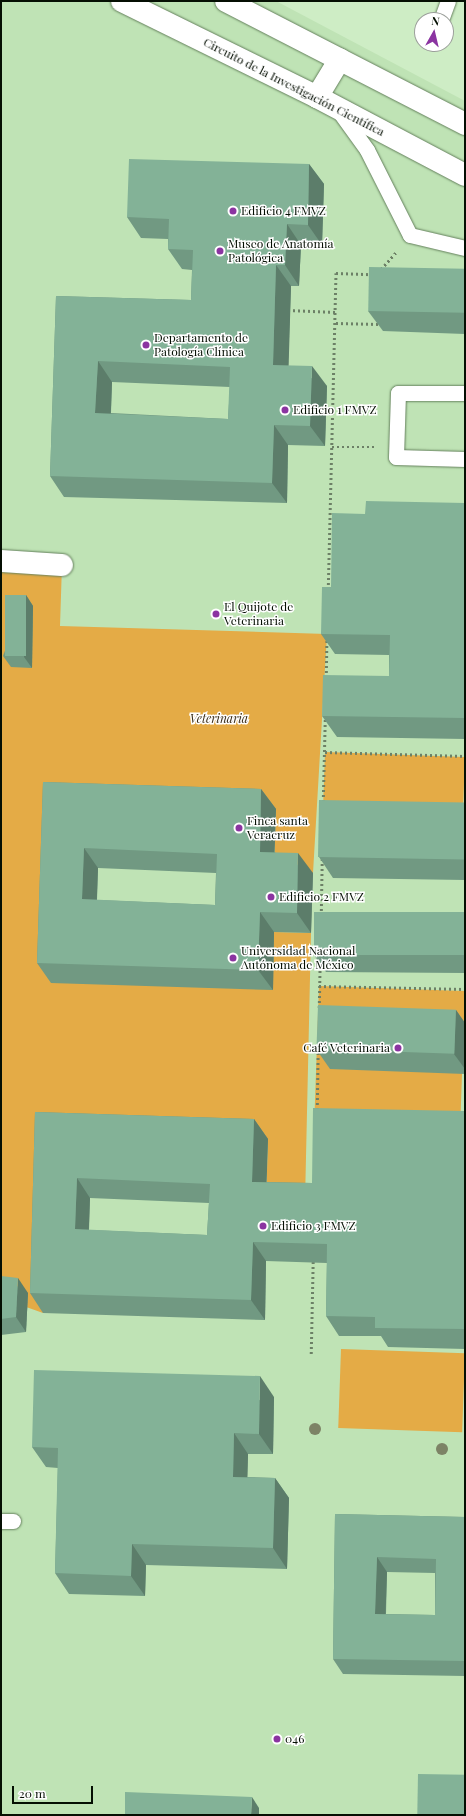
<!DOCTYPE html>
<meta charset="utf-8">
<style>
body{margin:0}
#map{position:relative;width:466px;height:1816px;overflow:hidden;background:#ceedc5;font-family:"Playfair Display",serif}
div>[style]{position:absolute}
.built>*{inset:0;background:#bfe3b5}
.green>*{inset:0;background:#e4ab46;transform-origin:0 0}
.path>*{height:2.5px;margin-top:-1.25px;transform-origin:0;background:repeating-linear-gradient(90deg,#6c8066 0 2px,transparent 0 5px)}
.roads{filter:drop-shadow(0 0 1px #65815d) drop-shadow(0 0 1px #65815d)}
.lane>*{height:15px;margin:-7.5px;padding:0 7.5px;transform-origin:7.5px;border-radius:7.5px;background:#fff}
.street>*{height:22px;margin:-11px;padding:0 11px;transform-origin:11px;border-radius:11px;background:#fff}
.secondary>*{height:22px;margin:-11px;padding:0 11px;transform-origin:11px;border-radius:11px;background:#fff}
.trees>*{width:12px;height:12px;margin:-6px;border-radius:50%;background:#7d8366}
.wall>*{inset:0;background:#719982}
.shaded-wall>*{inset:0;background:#5c7d6a}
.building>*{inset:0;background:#83b297;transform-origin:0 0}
.dots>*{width:11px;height:11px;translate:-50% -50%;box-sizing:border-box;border:2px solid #fff;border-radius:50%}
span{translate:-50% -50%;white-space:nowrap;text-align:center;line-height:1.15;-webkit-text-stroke:3px #fff;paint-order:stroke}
.street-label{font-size:12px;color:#050f03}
.poi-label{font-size:12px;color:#050f03}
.left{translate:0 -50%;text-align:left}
.right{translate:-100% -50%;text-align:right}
.park-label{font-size:12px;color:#3a2d18;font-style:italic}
.frame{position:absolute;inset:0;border:2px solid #050f03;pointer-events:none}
.north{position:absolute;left:414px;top:12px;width:40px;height:40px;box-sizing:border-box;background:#fff;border:1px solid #9b9f9a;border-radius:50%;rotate:8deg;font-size:11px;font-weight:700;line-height:16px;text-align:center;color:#050f03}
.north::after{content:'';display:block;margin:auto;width:14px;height:18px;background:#8b34a1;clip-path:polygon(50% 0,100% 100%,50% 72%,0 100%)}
.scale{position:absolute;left:12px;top:1786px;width:81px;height:18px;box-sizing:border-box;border:2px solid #050f03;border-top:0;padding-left:5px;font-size:12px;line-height:14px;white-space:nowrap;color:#050f03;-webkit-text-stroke:3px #fff;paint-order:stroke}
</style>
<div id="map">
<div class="built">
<div style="clip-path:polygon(1px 1px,276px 1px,465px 101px,465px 1815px,1px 1815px)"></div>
</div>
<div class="green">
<div style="clip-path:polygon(1px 562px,62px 565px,60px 626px,327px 634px,313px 873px,274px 872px,276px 809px,57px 803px,51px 983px,274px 932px,311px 933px,305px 1202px,266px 1202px,268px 1139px,49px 1132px,43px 1313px,1px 1298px)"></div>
<div style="left:325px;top:752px;width:140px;height:77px;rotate:2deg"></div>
<div style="left:319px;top:986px;width:146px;height:133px;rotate:2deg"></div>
<div style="left:341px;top:1349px;width:124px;height:79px;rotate:2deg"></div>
</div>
<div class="path">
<div style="left:381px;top:269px;width:24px;rotate:-48deg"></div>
<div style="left:288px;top:310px;width:48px;rotate:2.4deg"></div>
<div style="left:336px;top:323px;width:43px;rotate:1.3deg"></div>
<div style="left:332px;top:447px;width:43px"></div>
<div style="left:328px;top:590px;width:317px;rotate:-88.6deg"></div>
<div style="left:336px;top:273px;width:36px;rotate:2deg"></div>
<div style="left:326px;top:678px;width:39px;rotate:-89deg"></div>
<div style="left:325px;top:752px;width:140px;rotate:1.6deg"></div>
<div style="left:323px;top:802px;width:83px;rotate:-88.6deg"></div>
<div style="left:321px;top:916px;width:57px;rotate:-89deg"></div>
<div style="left:319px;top:986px;width:146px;rotate:1.2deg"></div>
<div style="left:319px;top:1008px;width:47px;rotate:-88.8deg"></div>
<div style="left:317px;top:1110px;width:61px;rotate:-89.1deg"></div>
<div style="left:311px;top:1354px;width:93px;rotate:-88.8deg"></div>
</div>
<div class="roads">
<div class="lane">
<div style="left:441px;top:20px;width:20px;rotate:-70deg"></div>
<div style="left:339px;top:111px;width:48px;rotate:54.3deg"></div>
<div style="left:367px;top:150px;width:95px;rotate:63.2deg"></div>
<div style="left:410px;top:235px;width:57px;rotate:13.3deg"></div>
<div style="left:465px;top:393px;width:67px;rotate:180deg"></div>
<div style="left:398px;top:393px;width:64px;rotate:91.8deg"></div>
<div style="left:396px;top:457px;width:69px;rotate:1.7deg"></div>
<div style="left:1px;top:1521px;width:12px"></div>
</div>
<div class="street">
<div style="left:1px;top:561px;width:61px;rotate:3.8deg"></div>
</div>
<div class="secondary">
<div style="left:122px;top:1px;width:217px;rotate:26.2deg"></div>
<div style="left:317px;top:97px;width:167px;rotate:27.8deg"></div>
<div style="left:226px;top:1px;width:269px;rotate:27.2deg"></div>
<div style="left:317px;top:97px;width:44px;rotate:-58.8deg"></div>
</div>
</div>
<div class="trees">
<div style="left:315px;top:1429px"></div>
<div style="left:442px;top:1449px"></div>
</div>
<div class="wall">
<div style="clip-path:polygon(evenodd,309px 164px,324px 184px,322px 245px,301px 245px,299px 286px,291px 286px,288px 366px,327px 386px,325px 446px,288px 445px,287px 503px,64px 497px,50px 476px,56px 296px,191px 300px,192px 270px,182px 269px,168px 249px,168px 239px,141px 238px,127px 217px,309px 164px,112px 382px,230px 387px,228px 419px,111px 413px,112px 382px)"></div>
<div style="clip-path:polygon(465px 269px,465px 334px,383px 331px,368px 311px)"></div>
<div style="clip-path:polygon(465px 503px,465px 739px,337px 737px,322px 716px,389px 676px,389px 655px,335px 654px,321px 634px,331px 587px)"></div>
<div style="clip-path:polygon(26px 595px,33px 606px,32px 668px,11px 667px,3px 656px)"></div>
<div style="clip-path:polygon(evenodd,43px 782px,261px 789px,276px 809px,274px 852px,313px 873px,311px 933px,274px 932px,273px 990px,51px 983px,37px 963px,43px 782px,98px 868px,216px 873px,215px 905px,97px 900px,98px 868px)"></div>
<div style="clip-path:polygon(465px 803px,465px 880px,333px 878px,319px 857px)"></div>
<div style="clip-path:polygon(465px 913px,465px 973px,326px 972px,314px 955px)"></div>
<div style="clip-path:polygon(456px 1010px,465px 1023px,465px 1074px,330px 1069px,316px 1049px)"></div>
<div style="clip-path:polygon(evenodd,465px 1111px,465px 1349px,388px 1347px,381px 1336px,339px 1336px,326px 1316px,327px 1263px,266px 1261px,265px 1320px,43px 1313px,30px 1293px,35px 1112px,254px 1119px,268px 1139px,266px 1182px,312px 1183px,465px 1111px,90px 1198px,209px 1203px,207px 1235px,89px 1230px,90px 1198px)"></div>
<div style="clip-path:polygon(1px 1276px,28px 1293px,26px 1332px,1px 1335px)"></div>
<div style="clip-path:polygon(274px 1397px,273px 1454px,248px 1454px,247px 1477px,275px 1478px,289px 1498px,287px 1569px,146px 1565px,145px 1596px,69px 1594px,55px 1573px,58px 1468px,46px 1467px,32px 1447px)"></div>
<div style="clip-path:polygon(evenodd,335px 1514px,465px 1517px,465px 1676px,343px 1674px,333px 1659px,335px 1514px,387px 1572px,435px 1573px,435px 1615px,386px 1614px,387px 1572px)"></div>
</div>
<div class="shaded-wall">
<div style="clip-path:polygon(309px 164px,324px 184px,322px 245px,308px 225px)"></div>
<div style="clip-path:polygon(287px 224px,301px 245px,299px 286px,285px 265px)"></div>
<div style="clip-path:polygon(276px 265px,291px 286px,288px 386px,273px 365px)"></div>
<div style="clip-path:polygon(98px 361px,112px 382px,110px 433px,95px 413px)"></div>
<div style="clip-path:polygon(312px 366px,327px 386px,325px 446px,310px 426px)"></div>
<div style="clip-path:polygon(274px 425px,288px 445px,287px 503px,272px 483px)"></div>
<div style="clip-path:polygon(26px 595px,33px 606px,32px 668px,24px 657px)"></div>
<div style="clip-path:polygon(261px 789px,276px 809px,274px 872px,260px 852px)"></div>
<div style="clip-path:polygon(84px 848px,98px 868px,96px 920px,82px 899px)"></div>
<div style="clip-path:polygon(298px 853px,313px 873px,311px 933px,297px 913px)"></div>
<div style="clip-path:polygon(260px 912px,274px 932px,273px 990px,258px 970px)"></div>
<div style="clip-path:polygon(456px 1010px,465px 1023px,465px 1069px,454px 1054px)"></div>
<div style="clip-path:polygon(254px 1119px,268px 1139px,266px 1202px,252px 1182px)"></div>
<div style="clip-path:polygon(77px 1178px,90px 1198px,88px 1249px,75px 1229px)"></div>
<div style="clip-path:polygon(253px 1242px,266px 1261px,265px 1320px,251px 1300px)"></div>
<div style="clip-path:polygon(18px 1278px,28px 1293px,26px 1332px,16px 1317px)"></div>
<div style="clip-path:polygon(260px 1376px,274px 1397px,273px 1454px,259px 1434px)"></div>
<div style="clip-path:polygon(234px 1433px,248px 1454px,247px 1497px,233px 1477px)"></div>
<div style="clip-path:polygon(275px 1478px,289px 1498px,287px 1569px,273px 1548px)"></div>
<div style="clip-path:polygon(132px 1544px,146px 1565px,145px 1596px,131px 1576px)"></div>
<div style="clip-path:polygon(377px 1557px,387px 1572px,385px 1629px,375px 1614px)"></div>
<div style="clip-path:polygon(252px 1797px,259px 1808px,259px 1815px,251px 1815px)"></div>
</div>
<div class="building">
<div style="clip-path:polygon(evenodd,129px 159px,309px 164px,308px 225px,287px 224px,285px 265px,276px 265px,273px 365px,312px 366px,310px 426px,274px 425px,272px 483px,50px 476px,56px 296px,191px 300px,193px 250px,168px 249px,169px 219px,127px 217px,129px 159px,98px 361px,230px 367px,228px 419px,95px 413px,98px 361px)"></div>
<div style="left:369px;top:267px;width:96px;height:44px;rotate:1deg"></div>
<div style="clip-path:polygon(366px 501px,465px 503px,465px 718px,322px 716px,323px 675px,389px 676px,390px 635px,321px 634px,322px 587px,331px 587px,332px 513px,365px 514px)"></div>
<div style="left:5px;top:595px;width:21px;height:61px"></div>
<div style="clip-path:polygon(evenodd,43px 782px,261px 789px,260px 852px,298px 853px,297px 913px,260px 912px,258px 970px,37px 963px,43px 782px,84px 848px,217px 854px,215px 905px,82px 899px,84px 848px)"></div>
<div style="left:319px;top:800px;width:146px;height:57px;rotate:1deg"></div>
<div style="left:314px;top:912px;width:151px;height:43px"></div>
<div style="left:318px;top:1005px;width:138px;height:44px;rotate:2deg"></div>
<div style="clip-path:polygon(evenodd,313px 1108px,465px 1111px,465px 1329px,375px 1328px,375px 1317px,326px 1316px,327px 1244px,253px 1242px,251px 1300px,30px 1293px,35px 1112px,254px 1119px,252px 1182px,312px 1183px,313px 1108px,77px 1178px,210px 1184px,207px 1235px,75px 1229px,77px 1178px)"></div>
<div style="clip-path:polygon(1px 1276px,18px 1278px,16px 1317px,1px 1319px)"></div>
<div style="clip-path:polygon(34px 1370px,260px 1376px,259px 1434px,234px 1433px,233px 1477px,275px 1478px,273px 1548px,132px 1544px,131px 1576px,55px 1573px,58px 1448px,32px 1447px)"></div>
<div style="clip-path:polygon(evenodd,335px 1514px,465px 1517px,465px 1661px,333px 1659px,335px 1514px,377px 1557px,436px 1559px,435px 1615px,375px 1614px,377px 1557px)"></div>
<div style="left:418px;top:1774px;width:47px;height:41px;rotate:1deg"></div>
<div style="clip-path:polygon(125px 1792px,252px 1797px,251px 1815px,125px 1815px)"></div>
</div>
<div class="dots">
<div style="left:233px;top:211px;background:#8b34a1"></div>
<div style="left:220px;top:251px;background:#8b34a1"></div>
<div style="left:146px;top:345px;background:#8b34a1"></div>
<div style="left:285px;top:410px;background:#8b34a1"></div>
<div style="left:216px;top:614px;background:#8b34a1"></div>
<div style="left:239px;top:828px;background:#8b34a1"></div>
<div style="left:271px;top:897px;background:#8b34a1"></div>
<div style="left:233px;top:958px;background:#8b34a1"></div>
<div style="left:398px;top:1048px;background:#8b34a1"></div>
<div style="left:263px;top:1226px;background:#8b34a1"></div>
<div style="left:277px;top:1739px;background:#8b34a1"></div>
</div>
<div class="street-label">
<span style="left:294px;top:87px;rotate:27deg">Circuito de la Investigación Científica</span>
</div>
<div class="poi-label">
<span class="left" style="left:241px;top:211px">Edificio 4 FMVZ</span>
<span class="left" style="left:228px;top:251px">Museo de Anatomía<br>Patológica</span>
<span class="left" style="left:154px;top:345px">Departamento de<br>Patología Clínica</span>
<span class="left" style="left:293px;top:410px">Edificio 1 FMVZ</span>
<span class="left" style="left:224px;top:614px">El Quijote de<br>Veterinaria</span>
<span class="left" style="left:247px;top:828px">Finca santa<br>Veracruz</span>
<span class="left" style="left:279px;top:897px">Edificio 2 FMVZ</span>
<span class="left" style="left:241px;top:958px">Universidad Nacional<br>Autónoma de México</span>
<span class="right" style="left:390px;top:1048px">Café Veterinaria</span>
<span class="left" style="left:271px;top:1226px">Edificio 3 FMVZ</span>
<span class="left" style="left:285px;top:1739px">046</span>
</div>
<div class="park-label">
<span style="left:219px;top:719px">Veterinaria</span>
</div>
<div class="frame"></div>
<div class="north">N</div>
<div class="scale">20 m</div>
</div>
